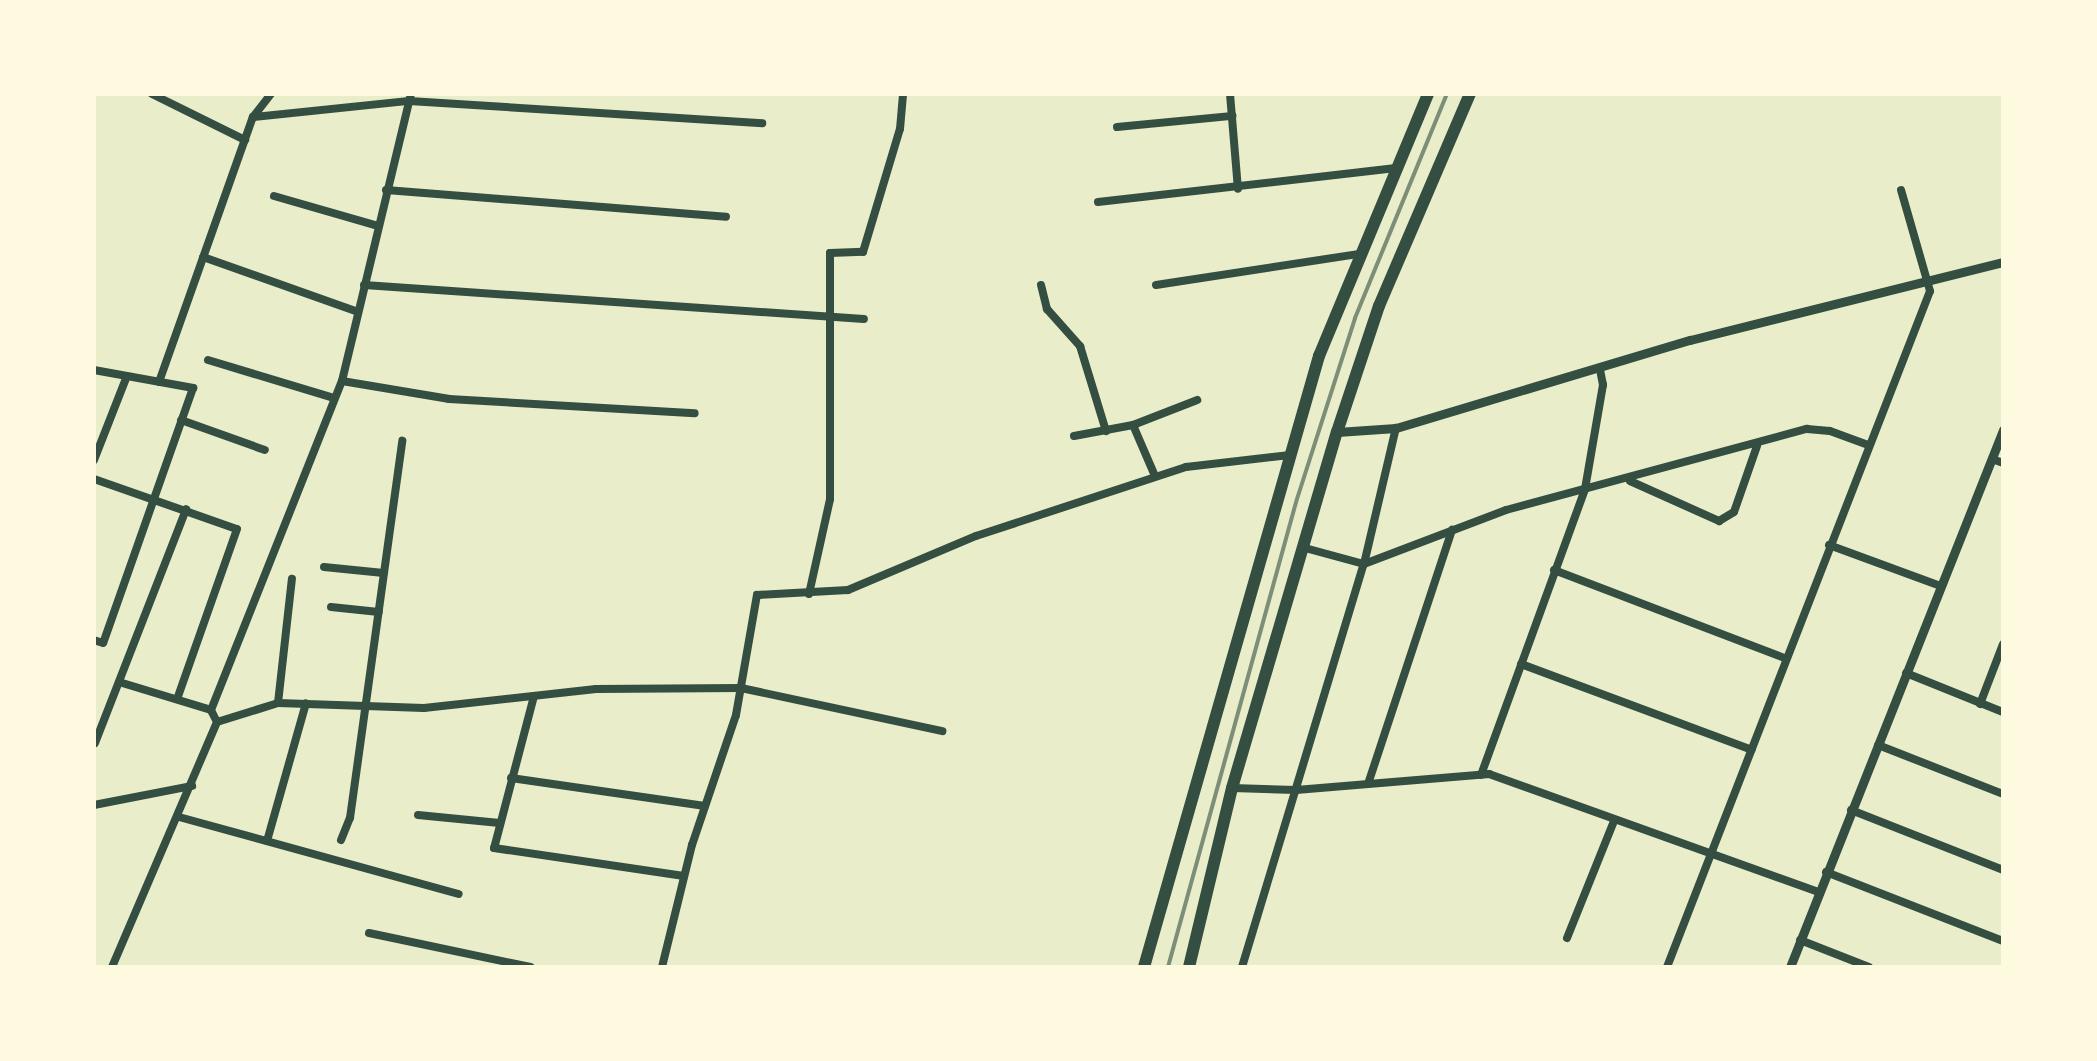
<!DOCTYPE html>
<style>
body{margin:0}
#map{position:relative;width:2097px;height:1061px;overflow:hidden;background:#e9edc9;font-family:Montserrat,sans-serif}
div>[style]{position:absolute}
.minor>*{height:8px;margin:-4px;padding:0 4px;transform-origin:4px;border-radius:4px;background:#344e41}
.tertiary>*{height:9px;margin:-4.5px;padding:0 4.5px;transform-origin:4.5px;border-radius:4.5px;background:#344e41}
.primary>*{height:12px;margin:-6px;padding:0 6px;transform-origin:6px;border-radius:6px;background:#344e41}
.rail>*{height:4px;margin:-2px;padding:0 2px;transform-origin:2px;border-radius:2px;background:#7c8e77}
span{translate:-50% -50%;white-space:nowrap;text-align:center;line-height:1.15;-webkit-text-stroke:8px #fefae0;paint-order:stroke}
.frame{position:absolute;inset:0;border:96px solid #fefae0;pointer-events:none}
</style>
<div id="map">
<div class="minor">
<div style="left:152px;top:94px;width:104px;rotate:26.3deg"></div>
<div style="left:1230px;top:94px;width:95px;rotate:85.2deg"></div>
<div style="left:253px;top:117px;width:157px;rotate:-5.9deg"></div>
<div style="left:409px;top:101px;width:354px;rotate:3.6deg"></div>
<div style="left:1117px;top:127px;width:116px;rotate:-5.5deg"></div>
<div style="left:386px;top:190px;width:341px;rotate:4.5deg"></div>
<div style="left:274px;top:196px;width:108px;rotate:16.1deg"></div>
<div style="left:1098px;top:202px;width:300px;rotate:-6.5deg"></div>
<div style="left:203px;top:257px;width:164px;rotate:19.5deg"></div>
<div style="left:364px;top:285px;width:501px;rotate:3.89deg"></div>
<div style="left:1041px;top:285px;width:25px;rotate:76deg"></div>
<div style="left:1047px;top:309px;width:50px;rotate:48.3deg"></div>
<div style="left:1080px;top:346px;width:89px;rotate:73deg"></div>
<div style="left:1156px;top:285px;width:204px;rotate:-8.7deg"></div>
<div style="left:208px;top:360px;width:132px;rotate:16.8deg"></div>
<div style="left:94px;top:370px;width:101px;rotate:10.3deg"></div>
<div style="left:193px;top:388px;width:270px;rotate:109.4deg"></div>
<div style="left:103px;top:643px;width:9px;rotate:-162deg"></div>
<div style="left:342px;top:381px;width:109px;rotate:9.5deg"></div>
<div style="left:449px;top:399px;width:246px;rotate:3.3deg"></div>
<div style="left:159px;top:382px;width:281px;rotate:-70.5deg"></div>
<div style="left:253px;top:117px;width:29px;rotate:-52deg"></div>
<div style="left:181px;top:420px;width:89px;rotate:19.7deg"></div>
<div style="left:1133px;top:425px;width:56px;rotate:66.7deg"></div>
<div style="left:1074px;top:436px;width:60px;rotate:-10.6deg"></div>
<div style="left:1133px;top:425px;width:69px;rotate:-21.3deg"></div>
<div style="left:1992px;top:459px;width:12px;rotate:20deg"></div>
<div style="left:94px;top:460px;width:90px;rotate:-68.6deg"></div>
<div style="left:94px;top:479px;width:151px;rotate:19.3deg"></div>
<div style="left:237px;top:529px;width:180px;rotate:109.4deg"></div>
<div style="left:1630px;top:481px;width:98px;rotate:24.2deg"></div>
<div style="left:1719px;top:521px;width:17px;rotate:-31deg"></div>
<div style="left:1734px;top:512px;width:70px;rotate:-70.8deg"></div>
<div style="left:1829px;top:545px;width:116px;rotate:20.2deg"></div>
<div style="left:1305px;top:548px;width:61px;rotate:15.2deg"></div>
<div style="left:1364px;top:564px;width:152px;rotate:-20.8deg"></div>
<div style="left:1506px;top:510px;width:312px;rotate:-15.1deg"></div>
<div style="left:1807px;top:429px;width:23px;rotate:5deg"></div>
<div style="left:1830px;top:431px;width:40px;rotate:20.2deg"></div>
<div style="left:324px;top:567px;width:60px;rotate:5.7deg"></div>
<div style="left:1554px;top:570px;width:247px;rotate:20.9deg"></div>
<div style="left:809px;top:594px;width:97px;rotate:-77.5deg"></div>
<div style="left:830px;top:499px;width:246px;rotate:-90deg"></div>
<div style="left:830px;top:253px;width:33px;rotate:-2deg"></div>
<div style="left:863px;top:252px;width:128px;rotate:-73.3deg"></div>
<div style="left:900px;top:129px;width:35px;rotate:-85deg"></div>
<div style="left:331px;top:607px;width:48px;rotate:5.9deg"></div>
<div style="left:1521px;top:664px;width:246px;rotate:20.4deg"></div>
<div style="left:1906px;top:673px;width:105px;rotate:21.9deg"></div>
<div style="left:119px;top:682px;width:96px;rotate:16.9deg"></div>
<div style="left:534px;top:696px;width:157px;rotate:104.7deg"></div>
<div style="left:494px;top:848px;width:192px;rotate:8.4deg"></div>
<div style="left:278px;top:703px;width:125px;rotate:-83.6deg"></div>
<div style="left:1980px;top:704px;width:64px;rotate:-69deg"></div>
<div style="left:217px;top:722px;width:64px;rotate:-17.3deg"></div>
<div style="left:278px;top:703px;width:146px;rotate:2deg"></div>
<div style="left:424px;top:708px;width:173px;rotate:-6.3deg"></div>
<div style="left:596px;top:689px;width:145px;rotate:-0.4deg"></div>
<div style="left:741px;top:688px;width:206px;rotate:12.1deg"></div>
<div style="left:95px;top:743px;width:251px;rotate:-68.7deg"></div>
<div style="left:1878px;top:745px;width:134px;rotate:21.4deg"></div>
<div style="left:1481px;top:775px;width:304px;rotate:-70deg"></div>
<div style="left:1585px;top:489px;width:106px;rotate:-80.2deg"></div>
<div style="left:1603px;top:385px;width:16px;rotate:-101deg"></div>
<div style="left:511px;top:778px;width:196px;rotate:8.2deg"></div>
<div style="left:1368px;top:784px;width:268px;rotate:-71.7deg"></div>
<div style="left:1232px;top:788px;width:64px;rotate:1.8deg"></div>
<div style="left:1296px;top:790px;width:194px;rotate:-4.7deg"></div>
<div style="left:1489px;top:774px;width:350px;rotate:19.7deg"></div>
<div style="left:94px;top:805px;width:100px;rotate:-11deg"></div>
<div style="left:1851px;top:810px;width:163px;rotate:21.5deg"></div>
<div style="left:418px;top:815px;width:82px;rotate:5.6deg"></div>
<div style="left:179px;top:817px;width:290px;rotate:15.4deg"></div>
<div style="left:341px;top:840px;width:24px;rotate:-68deg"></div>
<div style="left:350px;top:818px;width:381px;rotate:-82.1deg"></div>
<div style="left:267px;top:841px;width:143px;rotate:-74.2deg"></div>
<div style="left:1826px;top:872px;width:190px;rotate:21.3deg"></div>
<div style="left:369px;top:933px;width:165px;rotate:11.9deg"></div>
<div style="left:1567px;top:938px;width:126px;rotate:-68.1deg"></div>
<div style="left:1800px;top:940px;width:74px;rotate:21.4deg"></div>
<div style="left:112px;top:967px;width:267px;rotate:-66.8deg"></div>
<div style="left:217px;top:722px;width:13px;rotate:-117deg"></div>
<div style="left:211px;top:710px;width:354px;rotate:-68.3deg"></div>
<div style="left:342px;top:381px;width:295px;rotate:-76.5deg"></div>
<div style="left:662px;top:967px;width:126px;rotate:-76.2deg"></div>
<div style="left:692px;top:845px;width:137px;rotate:-71.3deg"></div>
<div style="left:736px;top:715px;width:122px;rotate:-80.1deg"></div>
<div style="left:757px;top:595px;width:91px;rotate:-3.1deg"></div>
<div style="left:848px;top:590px;width:139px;rotate:-22.9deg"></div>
<div style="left:976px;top:536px;width:221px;rotate:-18.2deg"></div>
<div style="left:1186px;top:467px;width:105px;rotate:-6.6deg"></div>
<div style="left:1242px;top:967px;width:421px;rotate:-73.2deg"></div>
<div style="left:1364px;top:564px;width:140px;rotate:-76.8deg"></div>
<div style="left:1667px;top:967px;width:725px;rotate:-68.74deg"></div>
<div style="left:1930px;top:291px;width:105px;rotate:-106deg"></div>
</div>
<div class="tertiary">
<div style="left:1337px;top:432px;width:59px;rotate:-3.9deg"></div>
<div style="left:1396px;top:428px;width:307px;rotate:-16.7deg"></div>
<div style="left:1690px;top:340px;width:323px;rotate:-14deg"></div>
<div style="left:1790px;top:967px;width:578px;rotate:-68.36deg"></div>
</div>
<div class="primary">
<div style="left:1144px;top:967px;width:636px;rotate:-74.02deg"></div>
<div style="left:1319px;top:356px;width:284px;rotate:-67.4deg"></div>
<div style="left:1189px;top:967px;width:184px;rotate:-76.5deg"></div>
<div style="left:1232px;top:788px;width:371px;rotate:-73.6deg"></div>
<div style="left:1337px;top:432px;width:133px;rotate:-71.6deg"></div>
<div style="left:1379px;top:306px;width:231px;rotate:-66.8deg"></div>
</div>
<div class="rail">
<div style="left:1168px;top:967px;width:485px;rotate:-74.6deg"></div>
<div style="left:1297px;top:499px;width:190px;rotate:-72.2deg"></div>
<div style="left:1355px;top:318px;width:242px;rotate:-67.7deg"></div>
</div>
<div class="frame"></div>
</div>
